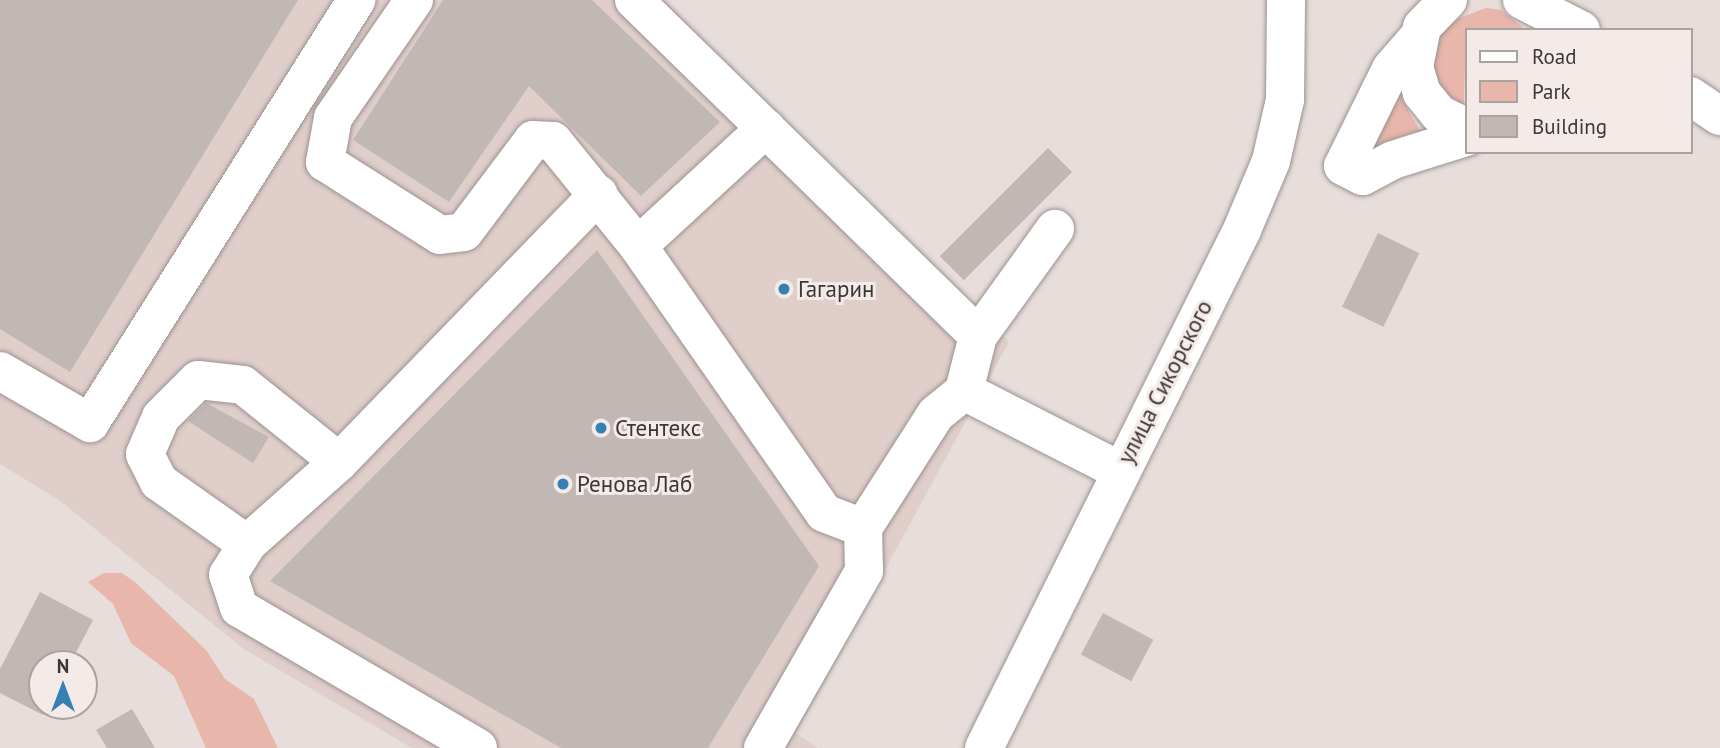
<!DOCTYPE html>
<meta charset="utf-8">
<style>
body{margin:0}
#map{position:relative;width:1720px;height:748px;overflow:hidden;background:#e7dddb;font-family:"PT Sans",sans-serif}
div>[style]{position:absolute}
.built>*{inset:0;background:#e0ceca}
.green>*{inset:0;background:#e8b6ab}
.building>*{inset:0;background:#c1b8b6;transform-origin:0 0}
.roads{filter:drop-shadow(0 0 2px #9b9290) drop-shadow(0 0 2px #9b9290)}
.minor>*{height:38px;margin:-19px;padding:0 19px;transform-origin:19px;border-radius:19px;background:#fff}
.dots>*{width:19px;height:19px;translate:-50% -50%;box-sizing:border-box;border:4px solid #f4eae8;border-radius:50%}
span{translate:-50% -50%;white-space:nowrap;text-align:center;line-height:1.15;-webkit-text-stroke:6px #f4eae8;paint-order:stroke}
.poi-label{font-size:23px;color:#3b3736}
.left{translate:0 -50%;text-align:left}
.street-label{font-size:23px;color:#3b3736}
.legend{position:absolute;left:1465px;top:28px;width:228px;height:126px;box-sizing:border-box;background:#f4eae8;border:2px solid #aaa2a1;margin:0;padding:9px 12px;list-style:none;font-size:21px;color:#3b3736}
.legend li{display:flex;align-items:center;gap:14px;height:35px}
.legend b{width:35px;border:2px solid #aaa2a1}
.north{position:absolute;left:28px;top:650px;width:70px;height:70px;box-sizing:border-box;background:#f4eae8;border:2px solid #aaa2a1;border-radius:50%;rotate:0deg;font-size:19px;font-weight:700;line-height:28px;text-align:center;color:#3b3736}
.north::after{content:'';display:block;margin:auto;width:24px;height:32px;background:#3780b4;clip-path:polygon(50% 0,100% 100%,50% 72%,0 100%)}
</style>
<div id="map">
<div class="built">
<div style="clip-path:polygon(0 0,663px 0,1009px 342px,796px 733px,818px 748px,412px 748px,244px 649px,59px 500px,0 464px)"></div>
</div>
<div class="green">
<div style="clip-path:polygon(1486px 8px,1501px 10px,1526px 30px,1466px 30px,1464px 105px,1437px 89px,1428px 60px,1431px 45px,1449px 22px)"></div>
<div style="clip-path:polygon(1394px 85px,1420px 131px,1394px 139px,1362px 160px)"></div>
<div style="clip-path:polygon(104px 573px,122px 573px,135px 582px,206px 650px,225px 679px,254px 699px,278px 748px,206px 748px,174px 676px,131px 643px,113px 604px,88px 582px)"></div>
</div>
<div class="building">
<div style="clip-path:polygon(0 0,298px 0,70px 372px,0 329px)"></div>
<div style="clip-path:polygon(443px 0,592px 0,720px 122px,641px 196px,529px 86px,449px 202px,353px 140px)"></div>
<div style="left:1048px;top:148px;width:34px;height:153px;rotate:45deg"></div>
<div style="left:1378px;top:233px;width:46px;height:82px;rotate:26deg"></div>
<div style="clip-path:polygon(597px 250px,819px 566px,708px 748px,561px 748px,270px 581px)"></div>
<div style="clip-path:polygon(206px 403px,269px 437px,253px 463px,188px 421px)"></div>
<div style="clip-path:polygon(40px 592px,93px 620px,70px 664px,42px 664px,42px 706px,48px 706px,43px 715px,0 693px,0 669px)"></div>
<div style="left:1103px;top:613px;width:57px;height:47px;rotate:28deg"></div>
<div style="clip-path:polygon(132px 709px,155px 748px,107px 748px,96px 730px)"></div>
</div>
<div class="roads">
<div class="minor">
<div style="left:414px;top:0;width:143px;rotate:124.5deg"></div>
<div style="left:333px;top:118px;width:45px;rotate:100.3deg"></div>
<div style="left:325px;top:162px;width:136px;rotate:32.4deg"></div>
<div style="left:440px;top:235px;width:24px;rotate:-7deg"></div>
<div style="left:464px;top:232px;width:115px;rotate:-53.1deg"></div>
<div style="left:533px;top:140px;width:20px;rotate:3deg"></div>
<div style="left:553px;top:141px;width:135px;rotate:51deg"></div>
<div style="left:638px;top:246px;width:325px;rotate:55.1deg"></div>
<div style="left:824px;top:513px;width:42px;rotate:21deg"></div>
<div style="left:863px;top:528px;width:135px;rotate:-57.4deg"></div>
<div style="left:936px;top:414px;width:36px;rotate:-39deg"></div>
<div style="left:964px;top:391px;width:175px;rotate:27.1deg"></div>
<div style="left:634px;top:0;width:481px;rotate:44.3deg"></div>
<div style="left:978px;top:336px;width:57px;rotate:104.3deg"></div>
<div style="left:1448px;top:0;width:37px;rotate:134deg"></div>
<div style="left:1422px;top:27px;width:41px;rotate:101.3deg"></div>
<div style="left:1414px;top:67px;width:27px;rotate:73deg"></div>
<div style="left:1422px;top:93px;width:27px;rotate:51deg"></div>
<div style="left:1439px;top:114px;width:30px;rotate:26deg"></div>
<div style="left:1522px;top:0;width:66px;rotate:27deg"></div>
<div style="left:1416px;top:40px;width:38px;rotate:131deg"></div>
<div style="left:1391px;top:69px;width:108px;rotate:116.3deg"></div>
<div style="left:1343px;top:166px;width:22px;rotate:27deg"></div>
<div style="left:1363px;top:176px;width:34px;rotate:-28deg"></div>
<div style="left:1393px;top:160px;width:77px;rotate:-17.5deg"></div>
<div style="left:1690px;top:96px;width:36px;rotate:34deg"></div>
<div style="left:638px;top:246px;width:174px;rotate:-42.7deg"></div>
<div style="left:978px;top:336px;width:132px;rotate:-54.3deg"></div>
<div style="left:0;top:371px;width:104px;rotate:30deg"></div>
<div style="left:90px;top:423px;width:500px;rotate:-57.8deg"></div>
<div style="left:247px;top:544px;width:108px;rotate:-144.8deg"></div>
<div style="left:159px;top:482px;width:31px;rotate:-117deg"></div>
<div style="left:145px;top:454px;width:40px;rotate:-66.6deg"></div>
<div style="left:161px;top:417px;width:52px;rotate:-45deg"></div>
<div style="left:198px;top:380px;width:45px;rotate:6.3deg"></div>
<div style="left:243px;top:385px;width:123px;rotate:38.7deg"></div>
<div style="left:478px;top:748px;width:277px;rotate:-149.6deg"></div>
<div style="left:239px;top:608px;width:35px;rotate:-108deg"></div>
<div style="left:228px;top:575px;width:36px;rotate:-58deg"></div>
<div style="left:247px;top:544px;width:123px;rotate:-41.7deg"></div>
<div style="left:339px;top:462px;width:373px;rotate:-45.9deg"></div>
<div style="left:763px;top:748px;width:204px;rotate:-60.3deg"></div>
<div style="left:864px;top:571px;width:43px;rotate:-91.3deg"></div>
<div style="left:984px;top:748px;width:579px;rotate:-63.52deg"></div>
<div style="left:1242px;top:230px;width:75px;rotate:-67.2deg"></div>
<div style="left:1271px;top:161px;width:63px;rotate:-77.1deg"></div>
<div style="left:1285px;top:100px;width:100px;rotate:-89.4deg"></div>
</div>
</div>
<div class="dots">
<div style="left:784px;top:289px;background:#3780b4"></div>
<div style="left:601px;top:428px;background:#3780b4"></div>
<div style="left:563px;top:484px;background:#3780b4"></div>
</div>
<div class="poi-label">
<span class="left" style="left:798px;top:289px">Гагарин</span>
<span class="left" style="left:615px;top:428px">Стентекс</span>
<span class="left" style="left:577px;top:484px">Ренова Лаб</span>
</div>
<div class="street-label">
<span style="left:1165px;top:382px;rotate:-63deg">улица Сикорского</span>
</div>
<ul class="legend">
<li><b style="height:9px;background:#fff"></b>Road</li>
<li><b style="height:19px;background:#e8b6ab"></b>Park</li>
<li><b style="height:19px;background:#c1b8b6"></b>Building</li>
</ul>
<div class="north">N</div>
</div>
